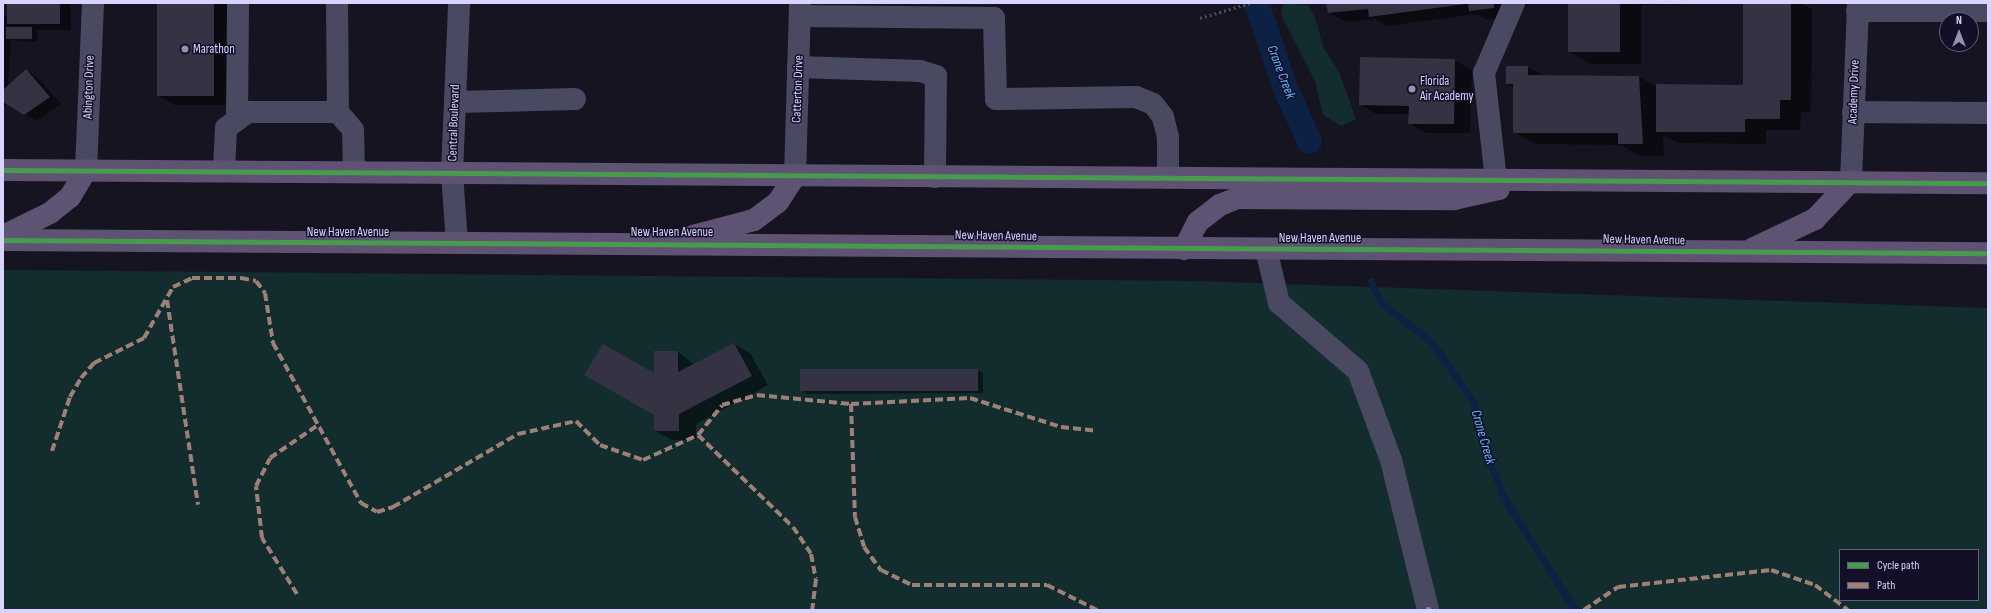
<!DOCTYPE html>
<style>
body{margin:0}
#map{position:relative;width:1991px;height:613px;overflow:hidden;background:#161421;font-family:"Sofia Sans Condensed",sans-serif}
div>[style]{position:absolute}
.green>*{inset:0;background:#132c2d}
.shadow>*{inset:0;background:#0007}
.stream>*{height:7px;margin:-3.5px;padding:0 3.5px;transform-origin:3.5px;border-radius:3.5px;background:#0d2144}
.canal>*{height:25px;margin:-12.5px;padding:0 12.5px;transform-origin:12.5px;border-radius:12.5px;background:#0d2144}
.building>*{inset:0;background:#343243;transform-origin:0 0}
.path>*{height:2.5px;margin-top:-1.25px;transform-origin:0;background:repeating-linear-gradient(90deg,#44505f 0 2px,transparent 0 5px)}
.minor>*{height:22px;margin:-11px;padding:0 11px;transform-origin:11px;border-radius:11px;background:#4a4962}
.major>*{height:22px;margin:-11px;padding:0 11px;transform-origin:11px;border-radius:11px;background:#5e5373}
.quiet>*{height:4px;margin-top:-2px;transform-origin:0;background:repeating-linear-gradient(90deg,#9e8076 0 8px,transparent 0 12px)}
.cycleway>*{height:5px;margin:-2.5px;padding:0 2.5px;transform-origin:2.5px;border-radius:2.5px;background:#469c4c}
.dots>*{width:11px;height:11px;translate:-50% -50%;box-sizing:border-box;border:2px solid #130f26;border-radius:50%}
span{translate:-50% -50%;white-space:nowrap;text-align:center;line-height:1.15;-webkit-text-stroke:3px #130f26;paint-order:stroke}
.poi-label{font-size:13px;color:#d9d4ff}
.left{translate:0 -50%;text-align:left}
.street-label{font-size:13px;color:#d9d4ff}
.water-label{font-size:14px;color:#62b6ff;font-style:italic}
.frame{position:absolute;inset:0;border:4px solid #d9d4ff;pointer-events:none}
.legend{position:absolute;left:1839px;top:549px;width:140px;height:52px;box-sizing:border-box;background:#130f26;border:1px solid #625e7d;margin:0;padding:5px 7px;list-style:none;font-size:12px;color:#d9d4ff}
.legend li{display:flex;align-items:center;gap:8px;height:20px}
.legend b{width:20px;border:1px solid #625e7d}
.north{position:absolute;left:1939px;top:12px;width:40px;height:40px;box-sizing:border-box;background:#130f26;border:1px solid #625e7d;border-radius:50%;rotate:0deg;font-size:11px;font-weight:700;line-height:16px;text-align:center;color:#d9d4ff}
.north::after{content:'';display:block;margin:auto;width:14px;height:18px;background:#9591b1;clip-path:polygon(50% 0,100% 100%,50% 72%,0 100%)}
</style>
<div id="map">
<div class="green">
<i style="clip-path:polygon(1283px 3px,1308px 5px,1316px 20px,1323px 47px,1339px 72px,1356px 119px,1341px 126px,1323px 115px,1315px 81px,1281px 15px)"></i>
<i style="clip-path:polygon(evenodd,3px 270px,1198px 281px,1988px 308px,1988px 610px,3px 610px,3px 270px,1840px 550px,1978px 550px,1978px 600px,1840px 600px,1840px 550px)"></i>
</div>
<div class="shadow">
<i style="clip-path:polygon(8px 3px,71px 3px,71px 30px,37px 30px,37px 42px,11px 40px,8px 87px,26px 70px,37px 77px,61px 104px,37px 121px,7px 103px,3px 108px,3px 14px,8px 17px)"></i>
<i style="clip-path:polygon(158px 3px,230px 3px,230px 105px,174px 105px,157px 95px)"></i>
<i style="clip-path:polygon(1327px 3px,1510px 3px,1510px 17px,1487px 20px,1477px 14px,1386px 26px,1375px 19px,1346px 22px,1329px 13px)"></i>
<i style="clip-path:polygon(1569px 3px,1709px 3px,1709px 4px,1641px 5px,1641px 64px,1590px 64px,1570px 52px)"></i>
<i style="clip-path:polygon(1744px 3px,1801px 3px,1812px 9px,1811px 112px,1801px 112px,1800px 130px,1766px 130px,1766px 144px,1678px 143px,1663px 135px,1664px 156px,1640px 156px,1621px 145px,1535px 144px,1514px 132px,1514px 88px,1507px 84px,1507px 67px,1528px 67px,1545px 76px,1639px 77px,1657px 87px,1744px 86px)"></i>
<i style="clip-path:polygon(1361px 58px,1455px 60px,1472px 70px,1470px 133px,1426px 133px,1409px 123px,1410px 114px,1376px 114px,1360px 104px)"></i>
<i style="clip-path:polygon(734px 344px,750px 353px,768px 385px,696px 424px,696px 440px,672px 440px,655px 431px,655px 352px,678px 352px,695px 365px)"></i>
<i style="clip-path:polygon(977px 370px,983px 373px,983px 393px,807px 394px,801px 390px)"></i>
</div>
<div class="stream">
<i style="left:1371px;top:281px;width:24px;rotate:66deg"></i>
<i style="left:1381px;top:303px;width:64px;rotate:37.4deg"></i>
<i style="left:1432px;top:342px;width:73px;rotate:55.7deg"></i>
<i style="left:1473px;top:402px;width:57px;rotate:74.7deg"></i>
<i style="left:1488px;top:457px;width:44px;rotate:68.7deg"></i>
<i style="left:1504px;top:498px;width:133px;rotate:57.6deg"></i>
</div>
<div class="canal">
<i style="left:1256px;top:3px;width:90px;rotate:71.2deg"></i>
<i style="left:1285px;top:88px;width:58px;rotate:65.6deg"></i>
</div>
<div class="building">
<i style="left:7px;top:3px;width:53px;height:21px"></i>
<i style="left:157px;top:3px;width:57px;height:93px"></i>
<i style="clip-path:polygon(1326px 3px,1465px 3px,1465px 4px,1369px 17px,1368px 9px,1328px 13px)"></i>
<i style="clip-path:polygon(1468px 3px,1494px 3px,1494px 8px,1469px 11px)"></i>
<i style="left:1568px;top:3px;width:52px;height:49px"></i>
<i style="clip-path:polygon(1743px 3px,1791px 3px,1791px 100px,1780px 100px,1780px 119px,1745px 119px,1745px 132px,1656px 132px,1656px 84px,1743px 85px)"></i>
<i style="left:6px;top:27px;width:26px;height:12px"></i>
<i style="clip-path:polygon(1360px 57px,1455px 59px,1454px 124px,1408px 124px,1409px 106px,1359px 105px)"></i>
<i style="clip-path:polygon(1506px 66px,1528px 66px,1528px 75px,1639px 76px,1643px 144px,1618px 144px,1618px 133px,1513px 133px,1513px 84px,1506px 84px)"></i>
<i style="clip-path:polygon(26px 69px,50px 97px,24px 115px,3px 102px,3px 90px)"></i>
<i style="clip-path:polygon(734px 343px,752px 376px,679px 414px,679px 431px,654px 431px,654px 415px,584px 375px,603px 344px,654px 373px,654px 351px,678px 351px,678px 372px)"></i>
<i style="left:800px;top:369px;width:178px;height:22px"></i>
</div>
<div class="path">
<i style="left:1200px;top:18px;width:52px;rotate:-16.7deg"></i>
</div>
<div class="minor">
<i style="left:337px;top:3px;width:109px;rotate:89.5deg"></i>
<i style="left:338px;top:112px;width:23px;rotate:50deg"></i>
<i style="left:353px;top:130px;width:42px;rotate:88.6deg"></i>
<i style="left:1857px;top:11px;width:131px"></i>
<i style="left:800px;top:16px;width:194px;rotate:0.6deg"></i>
<i style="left:994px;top:18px;width:81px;rotate:88.6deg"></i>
<i style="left:996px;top:99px;width:140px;rotate:-0.8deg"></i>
<i style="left:1136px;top:97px;width:18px;rotate:22deg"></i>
<i style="left:1153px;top:104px;width:16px;rotate:52deg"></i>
<i style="left:1163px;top:117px;width:21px;rotate:76deg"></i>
<i style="left:1168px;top:137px;width:41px;rotate:90deg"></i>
<i style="left:798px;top:67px;width:122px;rotate:1.9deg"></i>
<i style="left:920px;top:71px;width:17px;rotate:17deg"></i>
<i style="left:936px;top:76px;width:101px;rotate:90.6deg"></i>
<i style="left:455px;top:102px;width:120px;rotate:-1.4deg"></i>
<i style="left:1853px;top:112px;width:135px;rotate:0.4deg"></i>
<i style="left:237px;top:120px;width:117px;rotate:-89.5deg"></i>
<i style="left:86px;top:170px;width:167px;rotate:-87.6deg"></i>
<i style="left:224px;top:171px;width:43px;rotate:-87.3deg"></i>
<i style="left:226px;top:128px;width:27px;rotate:-36deg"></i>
<i style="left:248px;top:112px;width:90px"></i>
<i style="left:795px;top:176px;width:173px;rotate:-88.3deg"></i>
<i style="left:1496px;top:180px;width:108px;rotate:-96.4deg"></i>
<i style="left:1484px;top:73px;width:76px;rotate:-66.8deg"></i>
<i style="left:1851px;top:181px;width:178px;rotate:-87.7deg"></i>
<i style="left:457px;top:243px;width:70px;rotate:-94.1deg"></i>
<i style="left:452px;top:173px;width:170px;rotate:-87.6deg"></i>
<i style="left:1266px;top:249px;width:56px;rotate:76.5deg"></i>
<i style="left:1279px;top:303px;width:104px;rotate:40.7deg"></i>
<i style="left:1358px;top:371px;width:95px;rotate:69.7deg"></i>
<i style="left:1391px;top:460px;width:154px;rotate:76.1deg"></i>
</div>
<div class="major">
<i style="left:3px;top:170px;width:1985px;rotate:0.38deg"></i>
<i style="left:3px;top:236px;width:52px;rotate:-26.1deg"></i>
<i style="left:50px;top:213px;width:26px;rotate:-39deg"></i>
<i style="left:70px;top:197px;width:31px;rotate:-59deg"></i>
<i style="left:693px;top:236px;width:63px;rotate:-14.7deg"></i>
<i style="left:754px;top:220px;width:30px;rotate:-37deg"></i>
<i style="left:778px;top:202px;width:31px;rotate:-57deg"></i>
<i style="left:3px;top:240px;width:1985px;rotate:0.38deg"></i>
<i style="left:1184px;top:249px;width:30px;rotate:-63deg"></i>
<i style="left:1198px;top:222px;width:28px;rotate:-38deg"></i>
<i style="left:1220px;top:205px;width:18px;rotate:-22deg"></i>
<i style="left:1237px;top:198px;width:217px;rotate:0.3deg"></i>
<i style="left:1454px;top:199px;width:46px;rotate:-12.5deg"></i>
<i style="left:1752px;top:249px;width:70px;rotate:-25.5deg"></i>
<i style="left:1815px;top:219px;width:52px;rotate:-46.5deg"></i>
</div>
<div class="quiet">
<i style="left:167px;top:300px;width:207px;rotate:81.4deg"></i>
<i style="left:851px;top:404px;width:113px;rotate:88deg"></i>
<i style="left:855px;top:517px;width:31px;rotate:73deg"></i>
<i style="left:864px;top:547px;width:29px;rotate:54deg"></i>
<i style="left:881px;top:570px;width:34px;rotate:26deg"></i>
<i style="left:912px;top:585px;width:135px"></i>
<i style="left:1047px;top:585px;width:56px;rotate:26.6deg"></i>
<i style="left:698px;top:435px;width:132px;rotate:44.1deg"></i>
<i style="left:793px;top:527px;width:32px;rotate:56deg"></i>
<i style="left:811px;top:554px;width:25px;rotate:79deg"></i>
<i style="left:816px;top:579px;width:31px;rotate:97deg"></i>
<i style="left:52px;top:451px;width:57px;rotate:-71.6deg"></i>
<i style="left:70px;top:397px;width:22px;rotate:-60deg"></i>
<i style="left:81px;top:378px;width:20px;rotate:-49deg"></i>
<i style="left:94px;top:363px;width:56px;rotate:-26.6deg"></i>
<i style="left:144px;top:338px;width:59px;rotate:-60.4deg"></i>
<i style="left:173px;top:287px;width:21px;rotate:-25deg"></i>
<i style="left:192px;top:278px;width:49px"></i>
<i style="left:241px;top:278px;width:15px;rotate:11deg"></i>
<i style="left:256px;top:281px;width:15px;rotate:53deg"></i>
<i style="left:265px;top:293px;width:51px;rotate:80.9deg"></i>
<i style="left:273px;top:343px;width:183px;rotate:61.2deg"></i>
<i style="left:361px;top:503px;width:18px;rotate:29deg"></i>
<i style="left:377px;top:512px;width:17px;rotate:-17deg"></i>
<i style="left:393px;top:507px;width:145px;rotate:-30.3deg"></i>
<i style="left:518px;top:434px;width:59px;rotate:-12.6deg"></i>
<i style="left:576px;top:421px;width:34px;rotate:45deg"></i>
<i style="left:600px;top:445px;width:46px;rotate:19.2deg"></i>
<i style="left:643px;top:460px;width:60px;rotate:-24.4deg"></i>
<i style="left:698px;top:435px;width:38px;rotate:-51deg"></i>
<i style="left:722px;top:405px;width:36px;rotate:-16deg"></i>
<i style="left:757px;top:395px;width:94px;rotate:5.5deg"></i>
<i style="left:851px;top:404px;width:119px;rotate:-2.9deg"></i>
<i style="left:970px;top:398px;width:96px;rotate:17.7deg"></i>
<i style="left:1061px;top:427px;width:36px;rotate:6deg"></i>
<i style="left:297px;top:594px;width:66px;rotate:-122deg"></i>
<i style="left:262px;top:538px;width:52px;rotate:-96.6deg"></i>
<i style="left:256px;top:486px;width:31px;rotate:-63deg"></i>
<i style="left:270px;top:458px;width:58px;rotate:-34.5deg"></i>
<i style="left:1428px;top:607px;width:3px;rotate:72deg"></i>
<i style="left:1584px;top:610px;width:41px;rotate:-34.1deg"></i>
<i style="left:1618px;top:587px;width:154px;rotate:-6.3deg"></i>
<i style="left:1771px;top:570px;width:46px;rotate:18.8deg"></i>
<i style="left:1815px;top:585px;width:41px;rotate:37.1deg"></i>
</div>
<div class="cycleway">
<i style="left:3px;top:170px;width:1985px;rotate:0.38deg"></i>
<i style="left:3px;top:240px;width:1985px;rotate:0.38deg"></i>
</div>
<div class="dots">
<i style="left:185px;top:49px;background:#9591b1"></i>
<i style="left:1412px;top:89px;background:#9591b1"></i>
</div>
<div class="poi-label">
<span class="left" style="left:193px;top:49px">Marathon</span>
<span class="left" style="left:1420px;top:89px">Florida<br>Air Academy</span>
</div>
<div class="street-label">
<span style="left:89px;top:87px;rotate:-88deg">Abington Drive</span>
<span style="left:798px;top:89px;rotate:-88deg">Catterton Drive</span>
<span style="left:1854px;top:92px;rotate:-88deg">Academy Drive</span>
<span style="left:454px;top:123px;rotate:-88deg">Central Boulevard</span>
<span style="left:348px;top:232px">New Haven Avenue</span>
<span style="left:672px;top:232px">New Haven Avenue</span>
<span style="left:996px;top:236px;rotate:1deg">New Haven Avenue</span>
<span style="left:1320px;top:238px">New Haven Avenue</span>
<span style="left:1644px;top:240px;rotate:1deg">New Haven Avenue</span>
</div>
<div class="water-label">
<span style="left:1281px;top:72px;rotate:69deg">Crane Creek</span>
<span style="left:1483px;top:437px;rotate:74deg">Crane Creek</span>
</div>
<div class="frame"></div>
<ul class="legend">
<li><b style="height:5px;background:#469c4c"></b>Cycle path</li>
<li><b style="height:5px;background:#9e8076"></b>Path</li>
</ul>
<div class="north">N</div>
</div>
